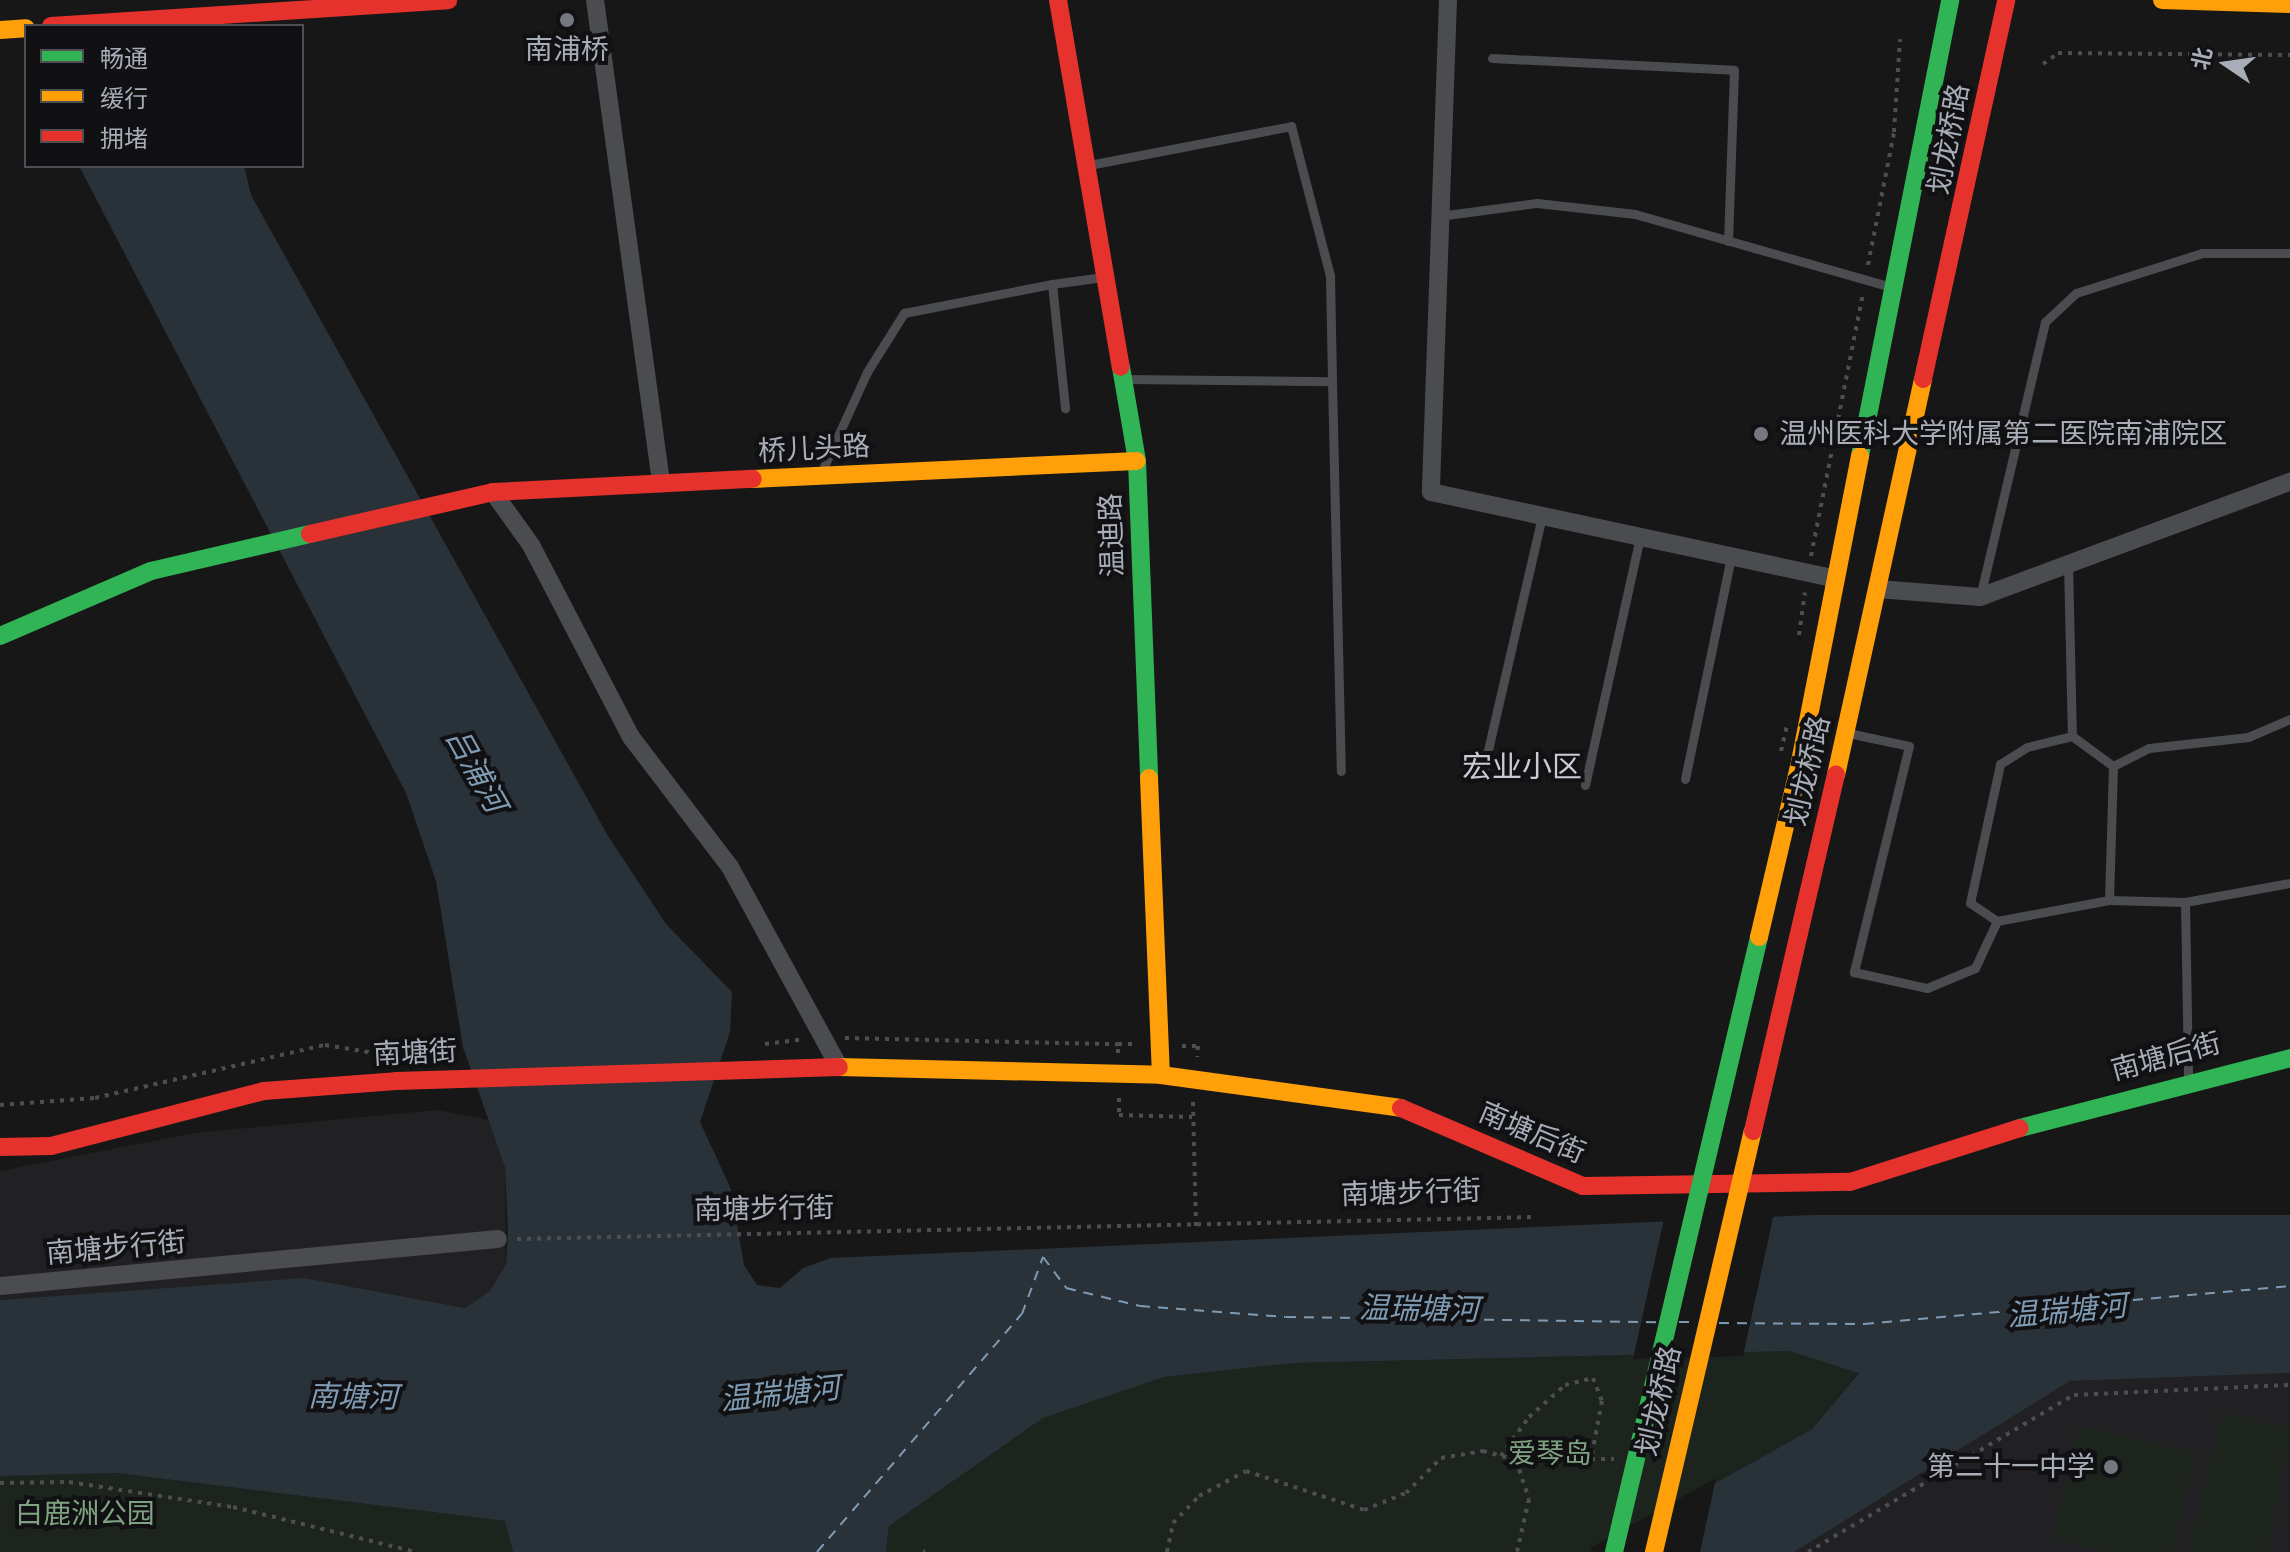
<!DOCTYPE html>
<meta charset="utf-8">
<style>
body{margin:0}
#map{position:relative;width:2290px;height:1552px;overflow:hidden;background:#171717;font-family:Signika,"Noto Sans SC",sans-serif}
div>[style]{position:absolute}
.built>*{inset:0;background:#212123}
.green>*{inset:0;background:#1d241e}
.water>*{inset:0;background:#2a3239}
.pier>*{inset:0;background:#171717}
.ferry>*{height:2px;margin-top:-1px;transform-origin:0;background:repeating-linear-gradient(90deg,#7f9bb3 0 10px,transparent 0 18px)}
.path>*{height:4px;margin-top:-2px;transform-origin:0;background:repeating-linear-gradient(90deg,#4d4e52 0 4px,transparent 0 10px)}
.lane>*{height:9px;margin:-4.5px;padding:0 4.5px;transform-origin:4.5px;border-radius:4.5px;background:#4b4c50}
.street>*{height:18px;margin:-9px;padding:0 9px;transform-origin:9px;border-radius:9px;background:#4b4c50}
.fast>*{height:18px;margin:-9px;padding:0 9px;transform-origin:9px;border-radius:9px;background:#30b455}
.slow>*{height:18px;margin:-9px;padding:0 9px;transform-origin:9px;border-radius:9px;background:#ff9f0a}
.jam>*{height:18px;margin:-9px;padding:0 9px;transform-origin:9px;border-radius:9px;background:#e5322d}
.path-bridge>*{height:4px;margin-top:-2px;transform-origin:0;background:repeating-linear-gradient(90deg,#4d4e52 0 4px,transparent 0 10px)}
.fast-bridge>*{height:18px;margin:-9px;padding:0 9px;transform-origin:9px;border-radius:9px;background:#30b455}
.slow-bridge>*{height:18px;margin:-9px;padding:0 9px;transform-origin:9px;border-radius:9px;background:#ff9f0a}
.jam-bridge>*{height:18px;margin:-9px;padding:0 9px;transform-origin:9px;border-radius:9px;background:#e5322d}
.dots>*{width:22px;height:22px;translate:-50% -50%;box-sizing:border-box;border:4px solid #111113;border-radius:50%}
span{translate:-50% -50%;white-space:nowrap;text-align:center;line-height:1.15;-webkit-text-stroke:8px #111113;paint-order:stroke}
.poi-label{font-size:28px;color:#a8adb8}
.left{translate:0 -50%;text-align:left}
.right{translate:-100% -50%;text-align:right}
.street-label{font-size:28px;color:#a8adb8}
.park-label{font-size:28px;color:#7fa381}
.neighbourhood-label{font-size:30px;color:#c9ccd4}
.water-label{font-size:30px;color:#7f9bb3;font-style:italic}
.legend{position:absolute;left:24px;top:24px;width:280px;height:144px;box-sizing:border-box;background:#111113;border:2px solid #4d4f55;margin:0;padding:10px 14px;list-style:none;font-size:24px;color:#a8adb8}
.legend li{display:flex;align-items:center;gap:16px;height:40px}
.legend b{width:40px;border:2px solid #4d4f55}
.north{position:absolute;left:2186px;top:24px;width:80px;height:80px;-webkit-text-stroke:6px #111113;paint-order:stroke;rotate:283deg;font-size:22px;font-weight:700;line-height:32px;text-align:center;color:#a8adb8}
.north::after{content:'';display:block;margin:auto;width:28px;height:36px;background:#a8adb8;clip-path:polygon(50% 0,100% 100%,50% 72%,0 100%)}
</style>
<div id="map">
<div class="built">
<i style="clip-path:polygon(438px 1110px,493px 1121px,505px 1167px,506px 1264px,490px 1291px,465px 1308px,304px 1278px,0 1300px,0 1171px,194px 1133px)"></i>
<i style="clip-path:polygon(2290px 1373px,2290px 1552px,1794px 1552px,2070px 1381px)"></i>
</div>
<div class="green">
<i style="clip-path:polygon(1789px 1351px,1859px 1372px,1812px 1429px,1592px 1552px,886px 1552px,889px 1526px,1043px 1418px,1164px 1377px,1294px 1363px)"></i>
<i style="clip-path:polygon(2222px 1412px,2290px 1428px,2268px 1552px,2188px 1552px)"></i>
<i style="clip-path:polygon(2079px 1425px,2196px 1453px,2173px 1552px,2111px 1552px,2052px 1538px)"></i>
<i style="clip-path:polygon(117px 1473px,505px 1521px,513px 1552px,0 1552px,0 1476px)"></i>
</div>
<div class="water">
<i style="clip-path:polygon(79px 166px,244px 166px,251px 195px,608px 836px,666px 924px,732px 992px,730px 1032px,700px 1122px,731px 1189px,744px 1265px,757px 1285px,780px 1288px,803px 1268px,831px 1258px,1812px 1215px,2290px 1215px,2290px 1373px,2070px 1381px,1794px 1552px,1592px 1552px,1812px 1429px,1859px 1373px,1789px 1351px,1294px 1363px,1164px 1377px,1043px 1418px,889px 1526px,886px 1552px,513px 1552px,505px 1521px,117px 1473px,0 1476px,0 1300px,304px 1278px,465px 1308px,490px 1291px,506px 1264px,508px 1233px,505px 1167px,463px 1047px,436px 881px,406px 793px)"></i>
</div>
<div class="pier">
<i style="clip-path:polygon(4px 0,203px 0,210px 26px,26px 26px,26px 60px)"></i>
<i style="clip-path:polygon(1774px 1213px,1743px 1356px,1633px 1359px,1664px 1219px)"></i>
<i style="clip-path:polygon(1716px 1478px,1700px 1552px,1591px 1552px,1592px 1547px)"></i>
</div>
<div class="ferry">
<i style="left:1679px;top:1322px;width:18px"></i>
<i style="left:1719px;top:1323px;width:145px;rotate:0.4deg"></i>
<i style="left:1864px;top:1324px;width:428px;rotate:-5.1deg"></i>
<i style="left:817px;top:1552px;width:314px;rotate:-49.3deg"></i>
<i style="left:1022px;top:1314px;width:61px;rotate:-69.8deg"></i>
<i style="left:1043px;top:1257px;width:39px;rotate:53deg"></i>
<i style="left:1066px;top:1288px;width:76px;rotate:13.7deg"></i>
<i style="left:1140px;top:1306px;width:146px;rotate:4.3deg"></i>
<i style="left:1286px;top:1317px;width:371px;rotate:0.8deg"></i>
</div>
<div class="path">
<i style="left:2043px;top:64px;width:19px;rotate:-36deg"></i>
<i style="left:2058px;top:53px;width:232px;rotate:0.5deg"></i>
<i style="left:1868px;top:265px;width:136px;rotate:-78.9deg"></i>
<i style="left:1894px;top:132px;width:93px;rotate:-86.3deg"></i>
<i style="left:1811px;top:556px;width:267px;rotate:-78.8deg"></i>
<i style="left:1799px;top:635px;width:43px;rotate:-82.1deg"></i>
<i style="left:845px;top:1038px;width:273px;rotate:1.3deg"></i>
<i style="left:765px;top:1044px;width:39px;rotate:-7deg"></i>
<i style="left:1182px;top:1046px;width:16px"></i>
<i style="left:1198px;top:1046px;width:11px;rotate:95deg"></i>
<i style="left:1118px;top:1053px;width:9px;rotate:-90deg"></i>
<i style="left:1118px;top:1044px;width:19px"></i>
<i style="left:1119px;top:1098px;width:17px;rotate:90deg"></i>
<i style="left:1119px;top:1115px;width:73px;rotate:1.6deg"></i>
<i style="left:1193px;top:1102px;width:125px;rotate:88.6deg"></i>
<i style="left:0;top:1105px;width:95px;rotate:-4.2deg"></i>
<i style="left:95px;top:1098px;width:236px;rotate:-13deg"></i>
<i style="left:325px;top:1045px;width:69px;rotate:9.2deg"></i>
<i style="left:517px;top:1239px;width:1014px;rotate:-1.24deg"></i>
<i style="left:1501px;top:1456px;width:48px;rotate:-54.3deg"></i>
<i style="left:1529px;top:1417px;width:48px;rotate:-41.6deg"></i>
<i style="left:1565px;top:1385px;width:29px;rotate:-14deg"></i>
<i style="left:1593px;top:1378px;width:25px;rotate:69deg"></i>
<i style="left:1602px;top:1401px;width:59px;rotate:100.7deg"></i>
<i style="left:1591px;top:1459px;width:23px"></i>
<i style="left:0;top:1483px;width:69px;rotate:-0.8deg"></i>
<i style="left:69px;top:1482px;width:166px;rotate:8.7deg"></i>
<i style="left:233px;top:1507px;width:188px;rotate:13.8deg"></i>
<i style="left:923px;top:1551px;width:2px;rotate:27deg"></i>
<i style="left:1167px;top:1552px;width:30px;rotate:-78deg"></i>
<i style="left:1173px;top:1523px;width:37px;rotate:-46deg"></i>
<i style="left:1199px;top:1496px;width:53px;rotate:-28deg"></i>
<i style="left:1246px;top:1471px;width:124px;rotate:18.3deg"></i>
<i style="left:1364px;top:1510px;width:45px;rotate:-22deg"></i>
<i style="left:1406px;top:1493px;width:49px;rotate:-45deg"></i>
<i style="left:1441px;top:1458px;width:43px;rotate:-9.5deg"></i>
<i style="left:1483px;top:1451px;width:34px;rotate:15deg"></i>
<i style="left:1516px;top:1460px;width:41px;rotate:71.6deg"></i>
<i style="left:1529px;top:1499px;width:54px;rotate:102.8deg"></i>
<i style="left:1808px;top:1552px;width:309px;rotate:-30.6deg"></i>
<i style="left:2074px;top:1395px;width:216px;rotate:-2.7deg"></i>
</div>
<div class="lane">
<i style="left:1492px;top:58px;width:242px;rotate:2.8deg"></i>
<i style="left:1734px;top:70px;width:171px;rotate:92deg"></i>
<i style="left:1089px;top:165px;width:206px;rotate:-10.9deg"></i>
<i style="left:1291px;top:126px;width:155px;rotate:75.4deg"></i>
<i style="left:1330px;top:276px;width:105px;rotate:88.9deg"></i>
<i style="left:1439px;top:216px;width:99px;rotate:-7.6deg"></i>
<i style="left:1537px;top:203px;width:99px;rotate:6.4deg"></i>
<i style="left:1635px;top:214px;width:267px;rotate:15.9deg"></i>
<i style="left:1052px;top:284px;width:52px;rotate:-7.7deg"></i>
<i style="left:1125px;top:379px;width:207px;rotate:0.6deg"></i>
<i style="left:1332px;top:381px;width:390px;rotate:88.7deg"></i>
<i style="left:821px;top:473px;width:111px;rotate:-65.5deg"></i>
<i style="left:867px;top:372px;width:70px;rotate:-57.9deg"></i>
<i style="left:904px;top:313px;width:151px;rotate:-11.1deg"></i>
<i style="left:1052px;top:284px;width:125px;rotate:84deg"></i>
<i style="left:2068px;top:563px;width:173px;rotate:88.7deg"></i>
<i style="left:1980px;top:597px;width:283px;rotate:-76.7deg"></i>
<i style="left:2045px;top:322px;width:42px;rotate:-43.1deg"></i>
<i style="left:2076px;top:293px;width:132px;rotate:-17.6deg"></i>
<i style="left:2202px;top:253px;width:88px"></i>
<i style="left:1848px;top:733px;width:62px;rotate:12deg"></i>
<i style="left:1909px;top:746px;width:233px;rotate:103.7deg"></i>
<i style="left:1854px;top:972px;width:75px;rotate:12.4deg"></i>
<i style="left:1927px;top:988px;width:52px;rotate:-22.6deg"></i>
<i style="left:1975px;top:968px;width:52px;rotate:-64.9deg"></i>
<i style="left:1997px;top:921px;width:114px;rotate:-10.6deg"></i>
<i style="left:2109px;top:900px;width:76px;rotate:1.5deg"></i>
<i style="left:2185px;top:902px;width:178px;rotate:89deg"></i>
<i style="left:2113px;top:766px;width:40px;rotate:-26.6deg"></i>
<i style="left:2149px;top:748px;width:100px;rotate:-6.3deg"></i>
<i style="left:2248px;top:737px;width:46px;rotate:-23.2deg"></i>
<i style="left:1482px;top:776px;width:267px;rotate:-77deg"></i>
<i style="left:1685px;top:779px;width:227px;rotate:-78.3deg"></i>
<i style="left:1585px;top:785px;width:254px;rotate:-77.5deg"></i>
<i style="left:2185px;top:902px;width:107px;rotate:-10.3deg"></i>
<i style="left:1997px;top:921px;width:32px;rotate:-146deg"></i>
<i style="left:1970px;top:903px;width:142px;rotate:-77.8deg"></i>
<i style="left:2000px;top:764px;width:32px;rotate:-32deg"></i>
<i style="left:2027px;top:747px;width:46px;rotate:-13.7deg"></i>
<i style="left:2072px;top:736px;width:51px;rotate:36.2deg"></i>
<i style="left:2113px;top:766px;width:134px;rotate:91.7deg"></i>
</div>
<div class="street">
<i style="left:595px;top:0;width:488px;rotate:82.2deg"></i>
<i style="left:1448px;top:0;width:492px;rotate:92deg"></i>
<i style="left:1431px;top:492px;width:414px;rotate:12.1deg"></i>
<i style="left:493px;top:492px;width:65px;rotate:54.4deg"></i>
<i style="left:531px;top:545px;width:216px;rotate:62.5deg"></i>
<i style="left:631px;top:737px;width:163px;rotate:52.7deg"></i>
<i style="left:730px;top:867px;width:228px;rotate:61.4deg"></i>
<i style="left:1878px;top:589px;width:102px;rotate:4.5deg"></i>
<i style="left:1980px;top:597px;width:331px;rotate:-20.4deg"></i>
<i style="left:0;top:1286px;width:500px;rotate:-5.39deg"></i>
</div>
<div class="fast">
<i style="left:1121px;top:367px;width:95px;rotate:80.3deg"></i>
<i style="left:1137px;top:461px;width:317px;rotate:87.8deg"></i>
<i style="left:1860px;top:456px;width:465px;rotate:-78.8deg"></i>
<i style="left:0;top:636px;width:164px;rotate:-23.3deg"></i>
<i style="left:151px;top:571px;width:163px;rotate:-13.1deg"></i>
<i style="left:2020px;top:1128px;width:279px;rotate:-14.5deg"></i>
</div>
<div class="slow">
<i style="left:2162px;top:0;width:128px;rotate:1.8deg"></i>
<i style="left:0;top:30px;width:26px;rotate:-4deg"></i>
<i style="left:753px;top:479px;width:384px;rotate:-2.7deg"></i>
<i style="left:1799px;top:767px;width:317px;rotate:-78.9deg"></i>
<i style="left:1836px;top:775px;width:405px;rotate:-77.6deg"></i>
<i style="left:1149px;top:778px;width:297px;rotate:87.7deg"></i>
<i style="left:839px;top:1067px;width:322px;rotate:1.4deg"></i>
<i style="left:1161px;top:1075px;width:242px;rotate:7.8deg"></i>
</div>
<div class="jam">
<i style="left:1058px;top:0;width:372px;rotate:80.3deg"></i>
<i style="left:51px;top:26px;width:398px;rotate:-3.7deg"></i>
<i style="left:1923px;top:379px;width:388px;rotate:-77.6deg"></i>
<i style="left:310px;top:534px;width:188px;rotate:-12.9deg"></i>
<i style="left:493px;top:492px;width:260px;rotate:-2.9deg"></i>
<i style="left:1401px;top:1108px;width:198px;rotate:23.2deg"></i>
<i style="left:1583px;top:1186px;width:267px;rotate:-0.9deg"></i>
<i style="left:1850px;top:1182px;width:178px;rotate:-17.6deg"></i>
<i style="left:0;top:1147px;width:51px;rotate:-1.1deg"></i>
<i style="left:51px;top:1146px;width:220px;rotate:-14.5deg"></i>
<i style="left:264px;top:1091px;width:132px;rotate:-4.3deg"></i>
</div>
<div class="path-bridge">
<i style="left:1781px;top:751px;width:27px;rotate:-77deg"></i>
</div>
<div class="fast-bridge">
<i style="left:1614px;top:1552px;width:632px;rotate:-76.73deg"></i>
</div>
<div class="slow-bridge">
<i style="left:1759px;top:937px;width:175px;rotate:-76.8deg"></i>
<i style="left:1654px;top:1552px;width:432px;rotate:-76.8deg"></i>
</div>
<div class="jam-bridge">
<i style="left:396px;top:1081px;width:443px;rotate:-1.8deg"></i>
<i style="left:1753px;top:1131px;width:366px;rotate:-76.9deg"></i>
</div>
<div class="dots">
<i style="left:567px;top:20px;background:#757880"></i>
<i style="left:1761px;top:434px;background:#757880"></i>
<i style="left:2111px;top:1467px;background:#757880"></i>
</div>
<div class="poi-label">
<span style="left:567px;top:50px">南浦桥</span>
<span class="left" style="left:1779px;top:434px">温州医科大学附属第二医院南浦院区</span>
<span class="right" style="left:2095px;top:1467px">第二十一中学</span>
</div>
<div class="street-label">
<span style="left:1949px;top:139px;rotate:-79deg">划龙桥路</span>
<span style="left:814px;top:449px;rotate:-3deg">桥儿头路</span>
<span style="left:1112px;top:535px;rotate:-92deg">温迪路</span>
<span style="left:1808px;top:771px;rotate:-77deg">划龙桥路</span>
<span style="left:415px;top:1053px;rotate:-3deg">南塘街</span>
<span style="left:2166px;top:1057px;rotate:-15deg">南塘后街</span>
<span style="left:1532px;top:1133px;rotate:23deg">南塘后街</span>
<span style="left:1411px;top:1193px;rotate:-2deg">南塘步行街</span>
<span style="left:764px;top:1209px;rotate:-1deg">南塘步行街</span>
<span style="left:116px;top:1248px;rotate:-5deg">南塘步行街</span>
<span style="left:1659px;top:1401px;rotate:-77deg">划龙桥路</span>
</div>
<div class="park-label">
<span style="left:1550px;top:1454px">爱琴岛</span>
<span style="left:85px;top:1514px">白鹿洲公园</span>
</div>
<div class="neighbourhood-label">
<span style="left:1522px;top:768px">宏业小区</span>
</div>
<div class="water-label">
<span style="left:475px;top:771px;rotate:61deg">吕浦河</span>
<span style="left:1419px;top:1310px;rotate:1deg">温瑞塘河</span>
<span style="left:2067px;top:1312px;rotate:-5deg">温瑞塘河</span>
<span style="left:780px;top:1395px;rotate:-6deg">温瑞塘河</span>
<span style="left:353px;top:1398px;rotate:1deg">南塘河</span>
</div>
<ul class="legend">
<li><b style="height:10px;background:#30b455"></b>畅通</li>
<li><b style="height:10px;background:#ff9f0a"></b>缓行</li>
<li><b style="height:10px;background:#e5322d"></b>拥堵</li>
</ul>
<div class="north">北</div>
</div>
